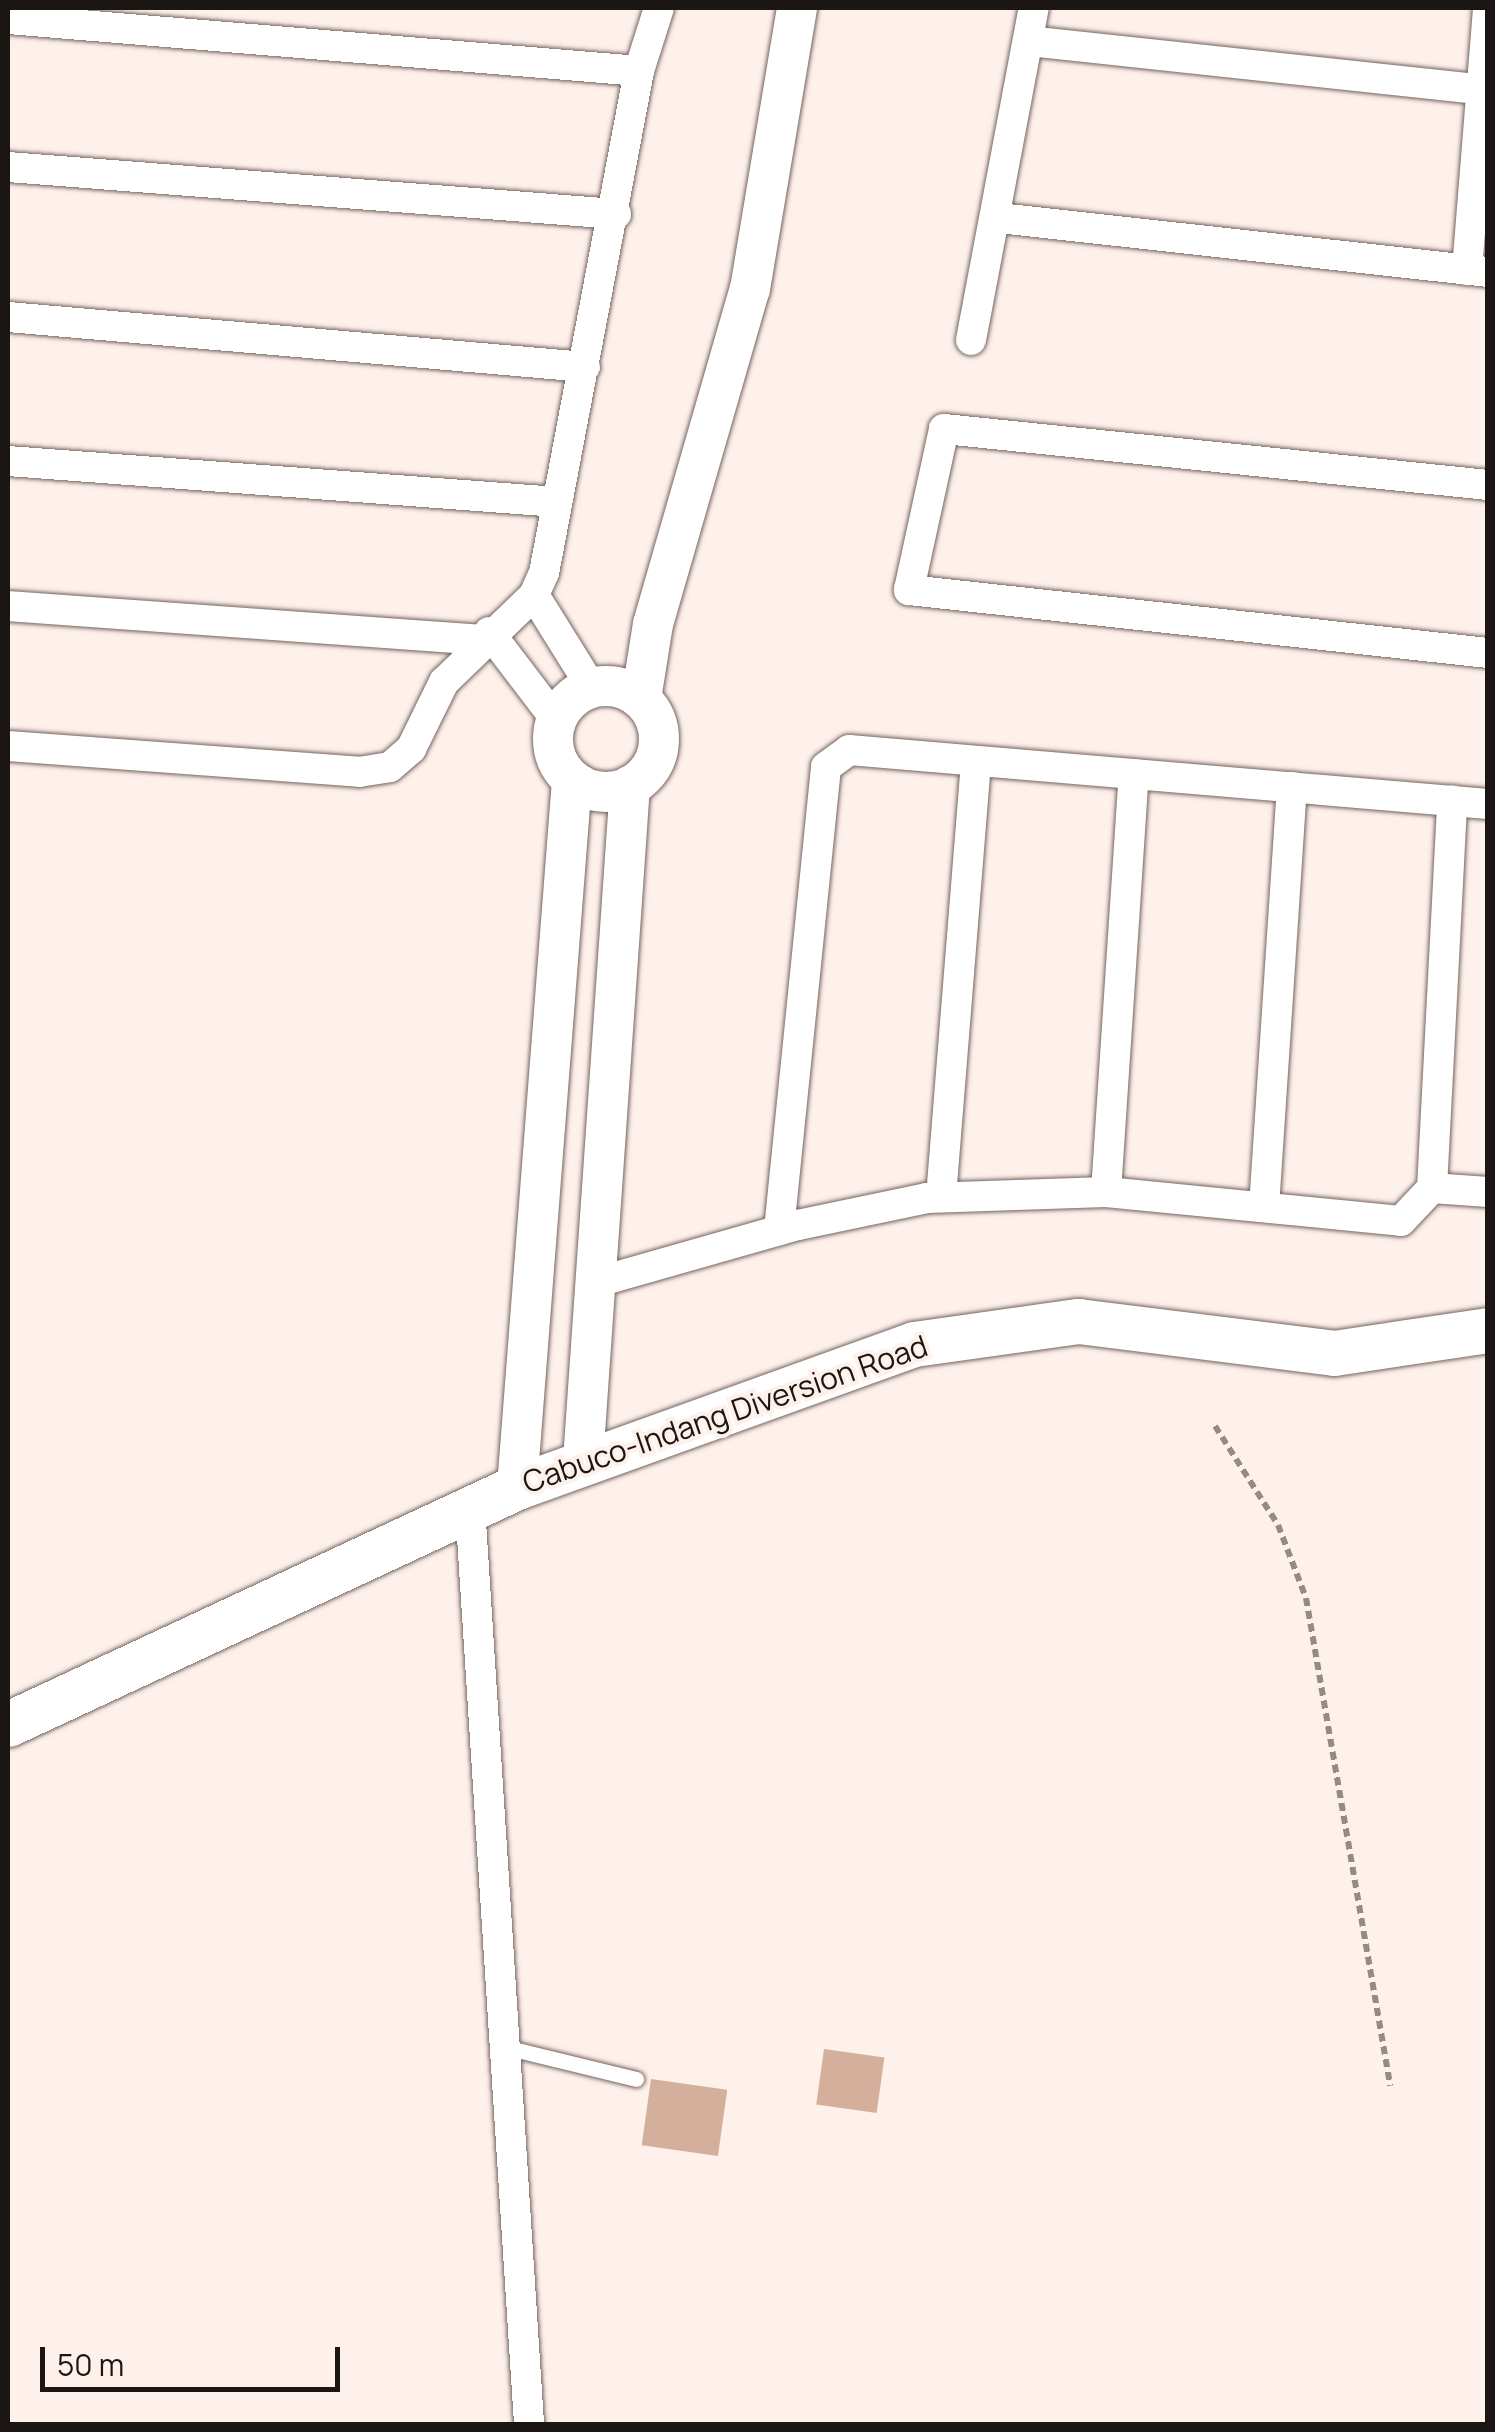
<!DOCTYPE html>
<style>
body{margin:0}
#map{position:relative;width:1495px;height:2432px;overflow:hidden;background:#fef0ea;font-family:Manrope,sans-serif}
div>[style]{position:absolute}
.building>*{inset:0;background:#d4b09c;transform-origin:0 0}
.path>*{height:6px;margin-top:-3px;transform-origin:0;background:repeating-linear-gradient(90deg,#948a86 0 8px,transparent 0 13px)}
.roads{filter:drop-shadow(0 0 2px #73645e) drop-shadow(0 0 2px #73645e)}
.service>*{height:15px;margin:-7.5px;padding:0 7.5px;transform-origin:7.5px;border-radius:7.5px;background:#fff}
.minor>*{height:30px;margin:-15px;padding:0 15px;transform-origin:15px;border-radius:15px;background:#fff}
.tertiary>*{height:40px;margin:-20px;padding:0 20px;transform-origin:20px;border-radius:20px;background:#fff}
.tertiary>.ring{margin:-20px;padding:0;box-sizing:content-box;background:none;border:40px solid #fff;border-radius:50%}
.secondary>*{height:45px;margin:-22.5px;padding:0 22.5px;transform-origin:22.5px;border-radius:22.5px;background:#fff}
span{translate:-50% -50%;white-space:nowrap;text-align:center;line-height:1.15;-webkit-text-stroke:8px #fef0ea;paint-order:stroke}
.street-label{font-size:30px;color:#1b1513}
.frame{position:absolute;inset:0;border:10px solid #1b1513;pointer-events:none}
.scale{position:absolute;left:40px;top:2347px;width:300px;height:45px;box-sizing:border-box;border:5px solid #1b1513;border-top:0;padding-left:12px;font-size:30px;line-height:35px;white-space:nowrap;color:#1b1513;-webkit-text-stroke:8px #fef0ea;paint-order:stroke}
</style>
<div id="map">
<div class="building">
<i style="left:824px;top:2049px;width:61px;height:56px;rotate:8deg"></i>
<i style="left:651px;top:2079px;width:77px;height:67px;rotate:8deg"></i>
</div>
<div class="path">
<i style="left:1215px;top:1426px;width:117px;rotate:57.5deg"></i>
<i style="left:1278px;top:1525px;width:78px;rotate:69deg"></i>
<i style="left:1306px;top:1598px;width:495px;rotate:80.2deg"></i>
</div>
<div class="roads">
<div class="service">
<i style="left:505px;top:2047px;width:135px;rotate:13.7deg"></i>
</div>
<div class="minor">
<i style="left:8px;top:19px;width:633px;rotate:4.71deg"></i>
<i style="left:1028px;top:41px;width:454px;rotate:6.1deg"></i>
<i style="left:8px;top:167px;width:610px;rotate:4.42deg"></i>
<i style="left:999px;top:218px;width:492px;rotate:6.3deg"></i>
<i style="left:1467px;top:270px;width:260px;rotate:-85.4deg"></i>
<i style="left:8px;top:317px;width:579px;rotate:4.95deg"></i>
<i style="left:971px;top:340px;width:338px;rotate:-79.3deg"></i>
<i style="left:8px;top:461px;width:551px;rotate:4.27deg"></i>
<i style="left:1488px;top:485px;width:547px;rotate:-174.12deg"></i>
<i style="left:944px;top:429px;width:165px;rotate:102.3deg"></i>
<i style="left:909px;top:590px;width:582px;rotate:6.21deg"></i>
<i style="left:534px;top:595px;width:110px;rotate:58.1deg"></i>
<i style="left:8px;top:606px;width:472px;rotate:4.1deg"></i>
<i style="left:489px;top:632px;width:111px;rotate:52.7deg"></i>
<i style="left:8px;top:746px;width:352px;rotate:4.2deg"></i>
<i style="left:359px;top:772px;width:31px;rotate:-9deg"></i>
<i style="left:390px;top:767px;width:28px;rotate:-41deg"></i>
<i style="left:411px;top:749px;width:75px;rotate:-63.8deg"></i>
<i style="left:444px;top:682px;width:125px;rotate:-44deg"></i>
<i style="left:534px;top:595px;width:24px;rotate:-66deg"></i>
<i style="left:544px;top:573px;width:511px;rotate:-79.28deg"></i>
<i style="left:639px;top:71px;width:66px;rotate:-72.4deg"></i>
<i style="left:1432px;top:1188px;width:388px;rotate:-87deg"></i>
<i style="left:1106px;top:1192px;width:419px;rotate:-86.2deg"></i>
<i style="left:941px;top:1197px;width:437px;rotate:-85.4deg"></i>
<i style="left:1264px;top:1207px;width:421px;rotate:-86.2deg"></i>
<i style="left:779px;top:1230px;width:465px;rotate:-84.2deg"></i>
<i style="left:826px;top:767px;width:29px;rotate:-36deg"></i>
<i style="left:849px;top:750px;width:641px;rotate:4.83deg"></i>
<i style="left:594px;top:1283px;width:212px;rotate:-15.9deg"></i>
<i style="left:798px;top:1225px;width:132px;rotate:-11.8deg"></i>
<i style="left:927px;top:1198px;width:179px;rotate:-1.9deg"></i>
<i style="left:1106px;top:1192px;width:296px;rotate:5.6deg"></i>
<i style="left:1401px;top:1221px;width:45px;rotate:-46.8deg"></i>
<i style="left:1432px;top:1188px;width:56px;rotate:4.1deg"></i>
<i style="left:470px;top:1506px;width:920px;rotate:86.32deg"></i>
</div>
<div class="tertiary">
<i class="ring" style="left:553px;top:686px;width:66px;height:66px"></i>
<i style="left:641px;top:699px;width:76px;rotate:-80.9deg"></i>
<i style="left:653px;top:624px;width:349px;rotate:-73.9deg"></i>
<i style="left:750px;top:289px;width:285px;rotate:-80.5deg"></i>
<i style="left:583px;top:1461px;width:677px;rotate:-86.02deg"></i>
<i style="left:517px;top:1487px;width:709px;rotate:-85.55deg"></i>
</div>
<div class="secondary">
<i style="left:8px;top:1724px;width:561px;rotate:-24.97deg"></i>
<i style="left:517px;top:1487px;width:422px;rotate:-19.8deg"></i>
<i style="left:914px;top:1344px;width:166px;rotate:-8deg"></i>
<i style="left:1078px;top:1321px;width:258px;rotate:7.1deg"></i>
<i style="left:1334px;top:1353px;width:156px;rotate:-8.5deg"></i>
</div>
</div>
<div class="street-label">
<span style="left:725px;top:1414px;rotate:-19deg">Cabuco-Indang Diversion Road</span>
</div>
<div class="frame"></div>
<div class="scale">50 m</div>
</div>
